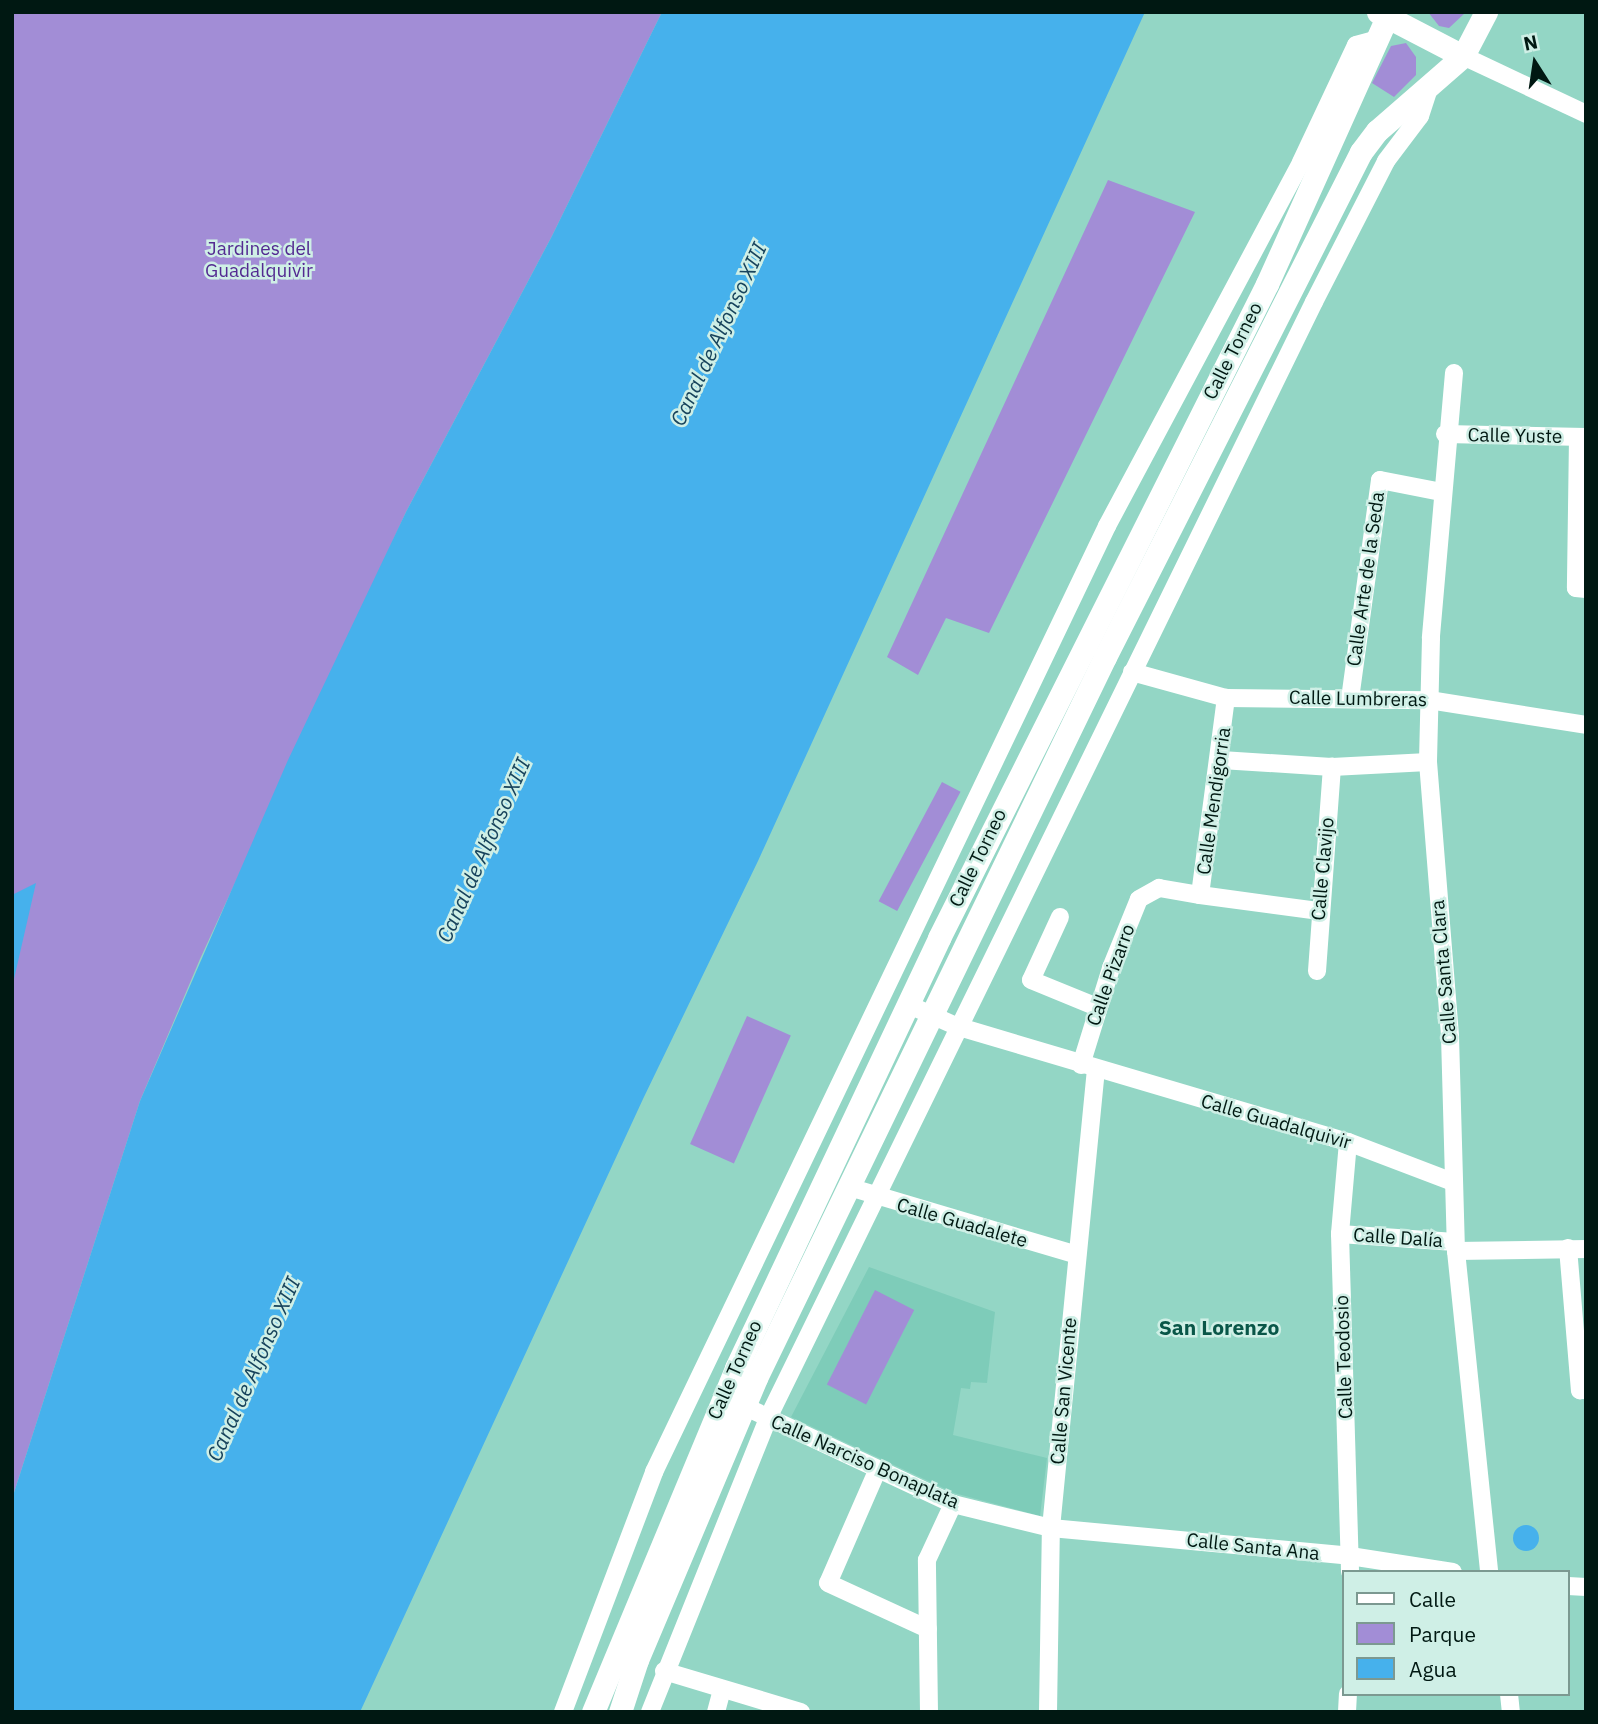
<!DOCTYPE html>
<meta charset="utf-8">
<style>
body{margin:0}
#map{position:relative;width:1598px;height:1724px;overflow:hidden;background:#93d6c5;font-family:"IBM Plex Sans",sans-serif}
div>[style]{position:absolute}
.built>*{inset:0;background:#7eccb9}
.green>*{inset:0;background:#a28dd6;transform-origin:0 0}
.water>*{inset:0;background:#46b1ec}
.round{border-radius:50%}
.minor>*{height:18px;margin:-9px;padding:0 9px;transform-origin:9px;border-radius:9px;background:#fff}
.major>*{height:23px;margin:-11.5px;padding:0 11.5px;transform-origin:11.5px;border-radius:11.5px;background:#fff}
span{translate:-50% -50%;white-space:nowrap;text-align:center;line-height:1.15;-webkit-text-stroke:5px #cfefe6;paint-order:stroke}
.park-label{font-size:19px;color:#532a91}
.street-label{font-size:19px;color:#001812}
.water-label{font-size:21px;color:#17435c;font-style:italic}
.neighbourhood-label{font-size:21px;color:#095648;font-weight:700}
.frame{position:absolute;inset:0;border:14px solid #001812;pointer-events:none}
.legend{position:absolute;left:1342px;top:1570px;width:228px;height:126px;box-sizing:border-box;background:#cfefe6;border:2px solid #7c9991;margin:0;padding:9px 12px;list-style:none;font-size:21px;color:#001812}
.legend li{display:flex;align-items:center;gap:14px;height:35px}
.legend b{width:35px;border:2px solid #7c9991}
.north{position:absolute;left:1500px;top:28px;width:70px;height:70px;-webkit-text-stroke:5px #cfefe6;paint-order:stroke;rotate:348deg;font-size:19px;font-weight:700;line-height:28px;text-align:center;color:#001812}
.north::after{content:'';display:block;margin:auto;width:24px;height:32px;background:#001812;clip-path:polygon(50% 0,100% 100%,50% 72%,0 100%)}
</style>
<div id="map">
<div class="built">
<i style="clip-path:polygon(869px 1267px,995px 1312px,987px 1383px,971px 1382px,970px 1389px,961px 1388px,953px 1435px,1047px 1458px,1040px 1516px,954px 1493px,791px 1417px)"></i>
</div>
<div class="green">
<i style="clip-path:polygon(12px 12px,662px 12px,552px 236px,406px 512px,200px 959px,140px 1101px,12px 1499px)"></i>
<i style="clip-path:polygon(1428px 12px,1466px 12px,1449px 28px,1439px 26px)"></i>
<i style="clip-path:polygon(1406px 43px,1416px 57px,1416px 75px,1394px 97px,1372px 83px,1391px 46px)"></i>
<i style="clip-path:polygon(1108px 180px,1195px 212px,989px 633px,946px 618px,918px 675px,887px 657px)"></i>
<i style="left:942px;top:782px;width:21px;height:135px;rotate:28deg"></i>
<i style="left:747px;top:1016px;width:48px;height:140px;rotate:24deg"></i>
<i style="left:875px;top:1290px;width:44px;height:106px;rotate:27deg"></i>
</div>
<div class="water">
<i style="clip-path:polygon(662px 12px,1145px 12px,758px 861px,643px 1099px,360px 1712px,12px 1712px,12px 1499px,140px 1101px,288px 760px,406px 512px,552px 236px)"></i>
<i style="clip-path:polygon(36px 883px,14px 979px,12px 979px,12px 895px)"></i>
<i class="round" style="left:1513px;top:1525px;width:26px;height:26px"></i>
</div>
<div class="minor">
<i style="left:1463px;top:56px;width:136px;rotate:25.2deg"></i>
<i style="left:1454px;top:373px;width:266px;rotate:95deg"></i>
<i style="left:1431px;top:638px;width:124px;rotate:91.4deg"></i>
<i style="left:1428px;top:762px;width:275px;rotate:85.4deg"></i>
<i style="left:1450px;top:1036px;width:215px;rotate:88.4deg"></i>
<i style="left:1456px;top:1251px;width:323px;rotate:84.1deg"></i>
<i style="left:1445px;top:434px;width:141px;rotate:1.2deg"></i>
<i style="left:1578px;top:437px;width:151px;rotate:90.8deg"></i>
<i style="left:1576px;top:588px;width:10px;rotate:6deg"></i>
<i style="left:1132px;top:672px;width:98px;rotate:15.5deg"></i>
<i style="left:1226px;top:698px;width:203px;rotate:0.6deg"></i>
<i style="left:1429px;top:700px;width:159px;rotate:9deg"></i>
<i style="left:1350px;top:699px;width:221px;rotate:-82.2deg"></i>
<i style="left:1380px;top:480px;width:62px;rotate:11.1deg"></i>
<i style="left:1221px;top:760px;width:111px;rotate:3.6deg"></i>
<i style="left:1332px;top:767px;width:96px;rotate:-3deg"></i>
<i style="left:1200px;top:895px;width:119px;rotate:7.7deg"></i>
<i style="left:1060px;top:917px;width:69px;rotate:114.7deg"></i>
<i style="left:1031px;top:980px;width:71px;rotate:22.2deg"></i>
<i style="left:1317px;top:971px;width:205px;rotate:-85.8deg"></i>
<i style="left:907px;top:1004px;width:54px;rotate:24.2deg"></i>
<i style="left:956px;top:1026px;width:409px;rotate:16.5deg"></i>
<i style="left:1348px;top:1142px;width:112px;rotate:20.9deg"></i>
<i style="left:1081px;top:1065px;width:102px;rotate:-72.8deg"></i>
<i style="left:1111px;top:968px;width:74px;rotate:-67.9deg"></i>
<i style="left:1139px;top:899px;width:23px;rotate:-29deg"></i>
<i style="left:1159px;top:888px;width:42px;rotate:9.7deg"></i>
<i style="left:1200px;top:895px;width:199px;rotate:-82.5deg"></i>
<i style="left:1348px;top:1142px;width:92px;rotate:95deg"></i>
<i style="left:1340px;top:1234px;width:338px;rotate:88.3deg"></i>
<i style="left:849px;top:1187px;width:238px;rotate:16.6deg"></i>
<i style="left:1340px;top:1234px;width:115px;rotate:4deg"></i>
<i style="left:1568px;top:1248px;width:143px;rotate:85.2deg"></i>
<i style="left:1580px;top:1390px;width:6px"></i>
<i style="left:1456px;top:1251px;width:130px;rotate:-0.9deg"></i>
<i style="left:733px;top:1401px;width:243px;rotate:25.1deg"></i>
<i style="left:953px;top:1504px;width:101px;rotate:13.8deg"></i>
<i style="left:1051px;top:1528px;width:300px;rotate:5.3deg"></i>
<i style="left:1350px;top:1556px;width:104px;rotate:8.8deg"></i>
<i style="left:877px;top:1471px;width:122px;rotate:113.6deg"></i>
<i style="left:828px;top:1583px;width:110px;rotate:24.7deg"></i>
<i style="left:1568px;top:1586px;width:18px;rotate:3deg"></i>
<i style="left:664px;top:1671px;width:143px;rotate:16.7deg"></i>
<i style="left:1509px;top:1694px;width:18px;rotate:84deg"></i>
<i style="left:563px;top:1712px;width:257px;rotate:-69.2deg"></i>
<i style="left:654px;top:1472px;width:1049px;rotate:-64.41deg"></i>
<i style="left:1107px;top:526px;width:412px;rotate:-61.9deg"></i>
<i style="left:1301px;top:162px;width:129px;rotate:-64.8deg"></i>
<i style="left:1356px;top:45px;width:24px;rotate:-15deg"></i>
<i style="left:650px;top:1712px;width:317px;rotate:-68.1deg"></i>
<i style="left:768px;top:1418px;width:1242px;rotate:-63.93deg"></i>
<i style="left:1314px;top:302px;width:158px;rotate:-62.9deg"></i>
<i style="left:1386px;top:161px;width:56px;rotate:-52.9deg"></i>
<i style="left:1420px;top:116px;width:33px;rotate:-72deg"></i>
<i style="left:716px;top:1712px;width:23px;rotate:-75deg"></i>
<i style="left:929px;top:1712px;width:152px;rotate:-90.8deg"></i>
<i style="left:927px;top:1560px;width:62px;rotate:-65.1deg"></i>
<i style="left:1048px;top:1712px;width:184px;rotate:-89.1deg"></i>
<i style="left:1051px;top:1528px;width:459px;rotate:-84.4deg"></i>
<i style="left:1347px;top:1712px;width:18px;rotate:-87deg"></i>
</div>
<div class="major">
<i style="left:1378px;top:12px;width:96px;rotate:27.4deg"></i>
<i style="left:593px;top:1712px;width:373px;rotate:-67.4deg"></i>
<i style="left:736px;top:1368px;width:476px;rotate:-64.7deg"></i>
<i style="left:939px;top:938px;width:732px;rotate:-63.36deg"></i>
<i style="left:1267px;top:284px;width:298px;rotate:-65.8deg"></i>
<i style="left:620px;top:1712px;width:55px;rotate:-71.9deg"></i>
<i style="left:637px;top:1660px;width:306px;rotate:-67.1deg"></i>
<i style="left:756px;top:1378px;width:801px;rotate:-64.17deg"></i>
<i style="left:1105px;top:657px;width:566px;rotate:-63.12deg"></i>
<i style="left:1361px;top:152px;width:26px;rotate:-53deg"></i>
<i style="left:1377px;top:131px;width:114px;rotate:-41.1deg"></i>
<i style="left:1463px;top:56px;width:50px;rotate:-62.4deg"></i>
</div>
<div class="park-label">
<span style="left:259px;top:260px">Jardines del<br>Guadalquivir</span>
</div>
<div class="street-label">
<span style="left:1233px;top:351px;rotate:-63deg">Calle Torneo</span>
<span style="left:1515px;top:436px;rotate:1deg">Calle Yuste</span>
<span style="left:1366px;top:579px;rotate:-82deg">Calle Arte de la Seda</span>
<span style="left:1358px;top:699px;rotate:1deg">Calle Lumbreras</span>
<span style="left:1214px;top:801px;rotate:-82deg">Calle Mendigorria</span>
<span style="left:978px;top:858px;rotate:-64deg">Calle Torneo</span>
<span style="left:1323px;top:869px;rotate:-85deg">Calle Clavijo</span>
<span style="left:1444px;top:972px;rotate:-95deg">Calle Santa Clara</span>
<span style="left:1111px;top:975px;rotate:-70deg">Calle Pizarro</span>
<span style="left:1276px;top:1122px;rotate:16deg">Calle Guadalquivir</span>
<span style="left:962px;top:1223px;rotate:16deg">Calle Guadalete</span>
<span style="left:1398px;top:1238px;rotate:4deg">Calle Dalía</span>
<span style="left:1344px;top:1357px;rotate:-92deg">Calle Teodosio</span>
<span style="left:735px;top:1370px;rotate:-66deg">Calle Torneo</span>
<span style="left:1064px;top:1391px;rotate:-85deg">Calle San Vicente</span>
<span style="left:865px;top:1462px;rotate:24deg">Calle Narciso Bonaplata</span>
<span style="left:1253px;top:1547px;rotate:6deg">Calle Santa Ana</span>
</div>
<div class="water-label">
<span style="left:718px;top:334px;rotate:-65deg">Canal de Alfonso XIII</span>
<span style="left:483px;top:850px;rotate:-66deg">Canal de Alfonso XIII</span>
<span style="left:253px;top:1369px;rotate:-66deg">Canal de Alfonso XIII</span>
</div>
<div class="neighbourhood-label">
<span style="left:1219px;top:1327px">San Lorenzo</span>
</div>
<div class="frame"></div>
<ul class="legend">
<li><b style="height:9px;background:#fff"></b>Calle</li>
<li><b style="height:19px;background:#a28dd6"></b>Parque</li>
<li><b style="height:19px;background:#46b1ec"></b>Agua</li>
</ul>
<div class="north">N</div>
</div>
